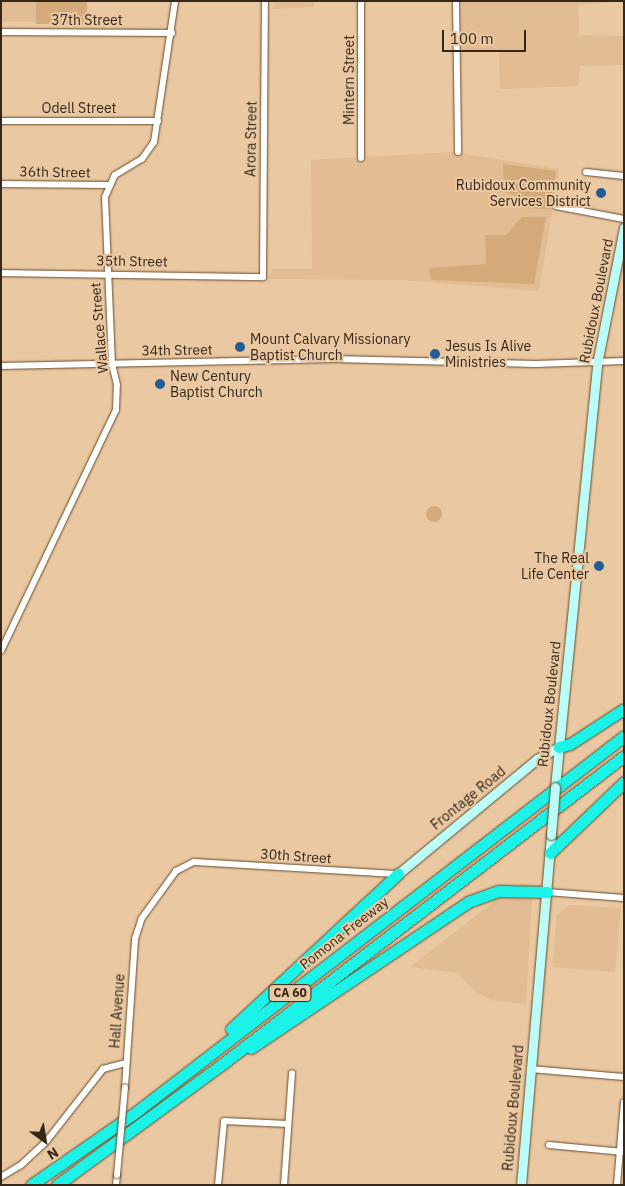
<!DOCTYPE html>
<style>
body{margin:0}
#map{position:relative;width:625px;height:1186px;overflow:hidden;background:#eac8a2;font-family:"IBM Plex Sans",sans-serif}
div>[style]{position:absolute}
.built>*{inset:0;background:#e2bc92;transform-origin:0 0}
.green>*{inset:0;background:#d5aa7b;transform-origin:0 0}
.round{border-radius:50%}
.roads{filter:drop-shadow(0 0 1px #674b28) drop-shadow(0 0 1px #674b28)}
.minor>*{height:6px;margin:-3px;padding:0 3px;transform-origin:3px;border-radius:3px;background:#fff}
.secondary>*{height:9px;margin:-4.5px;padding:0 4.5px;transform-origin:4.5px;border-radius:4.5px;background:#bbfbf8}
.motorway>*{height:11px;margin:-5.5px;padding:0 5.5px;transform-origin:5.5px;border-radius:5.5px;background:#1bf2e8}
.bridges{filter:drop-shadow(0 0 1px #674b28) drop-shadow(0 0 1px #674b28)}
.minor-bridge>*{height:6px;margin:-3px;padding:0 3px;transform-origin:3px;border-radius:3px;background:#fff}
.secondary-bridge>*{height:9px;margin:-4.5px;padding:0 4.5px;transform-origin:4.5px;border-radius:4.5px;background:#bbfbf8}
.dots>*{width:14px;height:14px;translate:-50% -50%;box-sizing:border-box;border:2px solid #eac8a2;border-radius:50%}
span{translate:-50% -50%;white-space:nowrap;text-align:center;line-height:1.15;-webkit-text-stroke:4px #eac8a2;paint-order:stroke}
.shield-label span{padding:1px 4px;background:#eac8a2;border:1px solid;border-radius:4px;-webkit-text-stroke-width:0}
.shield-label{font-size:12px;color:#35281a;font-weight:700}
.street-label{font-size:14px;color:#35281a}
.poi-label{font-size:14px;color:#35281a}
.right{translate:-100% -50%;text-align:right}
.left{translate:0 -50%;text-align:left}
.frame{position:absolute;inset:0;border:2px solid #35281a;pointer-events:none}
.north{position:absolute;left:20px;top:1116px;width:50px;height:50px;-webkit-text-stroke:4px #eac8a2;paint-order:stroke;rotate:148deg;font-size:14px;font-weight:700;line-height:20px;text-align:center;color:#35281a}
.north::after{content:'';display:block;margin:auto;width:18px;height:22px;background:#35281a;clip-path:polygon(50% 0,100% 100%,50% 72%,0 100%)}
.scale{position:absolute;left:442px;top:30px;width:84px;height:22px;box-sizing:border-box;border:2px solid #35281a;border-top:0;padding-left:6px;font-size:15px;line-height:18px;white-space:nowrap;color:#35281a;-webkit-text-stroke:4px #eac8a2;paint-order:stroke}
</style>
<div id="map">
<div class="built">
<i style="left:1px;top:1px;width:35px;height:21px"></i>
<i style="clip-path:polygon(273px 1px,314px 1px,314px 7px,273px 9px)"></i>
<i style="clip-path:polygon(461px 1px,624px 1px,578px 5px,579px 35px,623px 36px,624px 65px,580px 66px,578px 86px,500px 89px,499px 52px,463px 52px)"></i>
<i style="clip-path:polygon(453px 152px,559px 169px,539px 291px,403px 280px,267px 279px,273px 269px,312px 269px,311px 160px)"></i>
<i style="clip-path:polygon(501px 896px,532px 900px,526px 1004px,491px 1000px,475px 991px,458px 973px,410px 967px)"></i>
<i style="clip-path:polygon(569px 905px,621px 908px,615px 972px,552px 967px,557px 915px)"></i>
</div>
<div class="green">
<i style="left:36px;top:1px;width:51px;height:23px"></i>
<i style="clip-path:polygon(503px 164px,556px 171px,550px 209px,522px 208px,513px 195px,504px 191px)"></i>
<i style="clip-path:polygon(522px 217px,546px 217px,534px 284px,431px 280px,429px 268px,486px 264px,485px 235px,506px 235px)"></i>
<i class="round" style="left:426px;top:506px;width:16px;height:16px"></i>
</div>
<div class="roads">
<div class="minor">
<i style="left:456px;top:1px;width:151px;rotate:89.2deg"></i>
<i style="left:1px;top:32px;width:171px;rotate:0.3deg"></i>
<i style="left:1px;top:121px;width:157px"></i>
<i style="left:361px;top:158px;width:157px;rotate:-90deg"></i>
<i style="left:586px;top:172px;width:38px;rotate:6deg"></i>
<i style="left:1px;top:184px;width:107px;rotate:0.5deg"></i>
<i style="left:556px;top:206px;width:69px;rotate:10.8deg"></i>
<i style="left:1px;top:273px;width:262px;rotate:0.9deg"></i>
<i style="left:263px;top:277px;width:276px;rotate:-89.6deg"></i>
<i style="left:1px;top:366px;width:333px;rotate:-1.2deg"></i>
<i style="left:334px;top:359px;width:201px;rotate:1.4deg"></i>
<i style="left:535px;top:364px;width:89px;rotate:-1.9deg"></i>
<i style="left:1px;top:651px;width:267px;rotate:-64.5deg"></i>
<i style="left:116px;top:410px;width:25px;rotate:-88deg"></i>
<i style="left:117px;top:385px;width:22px;rotate:-103deg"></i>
<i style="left:112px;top:364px;width:167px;rotate:-92.4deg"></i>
<i style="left:105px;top:197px;width:24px;rotate:-66deg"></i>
<i style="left:115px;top:175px;width:31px;rotate:-31deg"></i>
<i style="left:142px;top:159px;width:21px;rotate:-55deg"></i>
<i style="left:154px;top:142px;width:143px;rotate:-81.5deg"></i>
<i style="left:547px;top:892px;width:77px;rotate:4.5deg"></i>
<i style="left:530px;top:1069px;width:94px;rotate:4.9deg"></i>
<i style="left:125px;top:1087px;width:148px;rotate:-86.1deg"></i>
<i style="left:135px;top:939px;width:22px;rotate:-72deg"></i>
<i style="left:142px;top:918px;width:58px;rotate:-54.1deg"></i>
<i style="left:176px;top:871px;width:20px;rotate:-27deg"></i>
<i style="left:194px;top:862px;width:203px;rotate:3.4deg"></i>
<i style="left:549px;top:1145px;width:75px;rotate:5.3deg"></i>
<i style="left:1px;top:1177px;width:23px;rotate:-31deg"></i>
<i style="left:21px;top:1165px;width:33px;rotate:-43deg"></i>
<i style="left:45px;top:1143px;width:94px;rotate:-51.9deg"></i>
<i style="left:103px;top:1069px;width:24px;rotate:-15deg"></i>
<i style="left:116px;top:1185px;width:10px;rotate:-84deg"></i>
<i style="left:218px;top:1185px;width:64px;rotate:-84.6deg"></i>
<i style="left:224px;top:1121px;width:64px;rotate:2.7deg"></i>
<i style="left:284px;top:1185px;width:112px;rotate:-85.9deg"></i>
<i style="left:617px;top:1185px;width:83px;rotate:-85.2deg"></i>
</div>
<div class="secondary">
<i style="left:555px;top:787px;width:425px;rotate:-84.3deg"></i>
<i style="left:597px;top:364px;width:139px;rotate:-78.8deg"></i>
<i style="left:398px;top:874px;width:180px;rotate:-39.6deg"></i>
<i style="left:537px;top:759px;width:25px;rotate:-29deg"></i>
<i style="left:521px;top:1185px;width:351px;rotate:-85.1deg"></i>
</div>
<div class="motorway">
<i style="left:559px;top:747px;width:11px;rotate:-15deg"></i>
<i style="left:570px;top:744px;width:64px;rotate:-32.9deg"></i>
<i style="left:550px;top:853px;width:103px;rotate:-43.8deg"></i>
<i style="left:231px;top:1029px;width:228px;rotate:-42.9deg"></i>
<i style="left:251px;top:1048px;width:262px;rotate:-33.9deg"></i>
<i style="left:468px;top:902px;width:33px;rotate:-20deg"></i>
<i style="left:499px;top:891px;width:48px;rotate:1.2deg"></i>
<i style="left:31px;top:1185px;width:128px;rotate:-34.8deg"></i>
<i style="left:136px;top:1112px;width:616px;rotate:-37.61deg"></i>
<i style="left:57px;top:1185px;width:203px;rotate:-36.2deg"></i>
<i style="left:221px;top:1065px;width:508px;rotate:-37.48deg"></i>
</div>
</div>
<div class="bridges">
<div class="minor-bridge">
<i style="left:117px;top:1175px;width:88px;rotate:-84.8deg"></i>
</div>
<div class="secondary-bridge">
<i style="left:551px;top:835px;width:48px;rotate:-85.2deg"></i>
</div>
</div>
<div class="dots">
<i style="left:601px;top:193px;background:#225e95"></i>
<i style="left:240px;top:347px;background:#225e95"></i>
<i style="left:435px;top:354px;background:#225e95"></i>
<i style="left:160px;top:384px;background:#225e95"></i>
<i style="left:599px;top:566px;background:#225e95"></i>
</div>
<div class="shield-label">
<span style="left:290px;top:993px">CA 60</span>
</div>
<div class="street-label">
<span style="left:87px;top:20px">37th Street</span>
<span style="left:349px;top:80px;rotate:-90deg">Mintern Street</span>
<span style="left:79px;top:108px">Odell Street</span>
<span style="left:251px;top:139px;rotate:-89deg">Arora Street</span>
<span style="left:55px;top:172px;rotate:1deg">36th Street</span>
<span style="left:132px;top:261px;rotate:1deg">35th Street</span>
<span style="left:596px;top:301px;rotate:-79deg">Rubidoux Boulevard</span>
<span style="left:99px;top:328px;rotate:-95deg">Wallace Street</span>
<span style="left:177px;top:350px;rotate:-1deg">34th Street</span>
<span style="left:549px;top:704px;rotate:-84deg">Rubidoux Boulevard</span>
<span style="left:468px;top:798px;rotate:-39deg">Frontage Road</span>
<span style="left:296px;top:856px;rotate:4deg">30th Street</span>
<span style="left:344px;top:933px;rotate:-38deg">Pomona Freeway</span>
<span style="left:117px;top:1011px;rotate:-86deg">Hall Avenue</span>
<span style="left:513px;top:1108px;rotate:-85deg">Rubidoux Boulevard</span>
</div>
<div class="poi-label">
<span class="right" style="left:591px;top:193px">Rubidoux Community<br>Services District</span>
<span class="left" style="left:250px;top:347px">Mount Calvary Missionary<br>Baptist Church</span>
<span class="left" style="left:445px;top:354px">Jesus Is Alive<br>Ministries</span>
<span class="left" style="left:170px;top:384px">New Century<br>Baptist Church</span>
<span class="right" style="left:589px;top:566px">The Real<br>Life Center</span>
</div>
<div class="frame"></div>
<div class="north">N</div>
<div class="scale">100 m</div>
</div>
